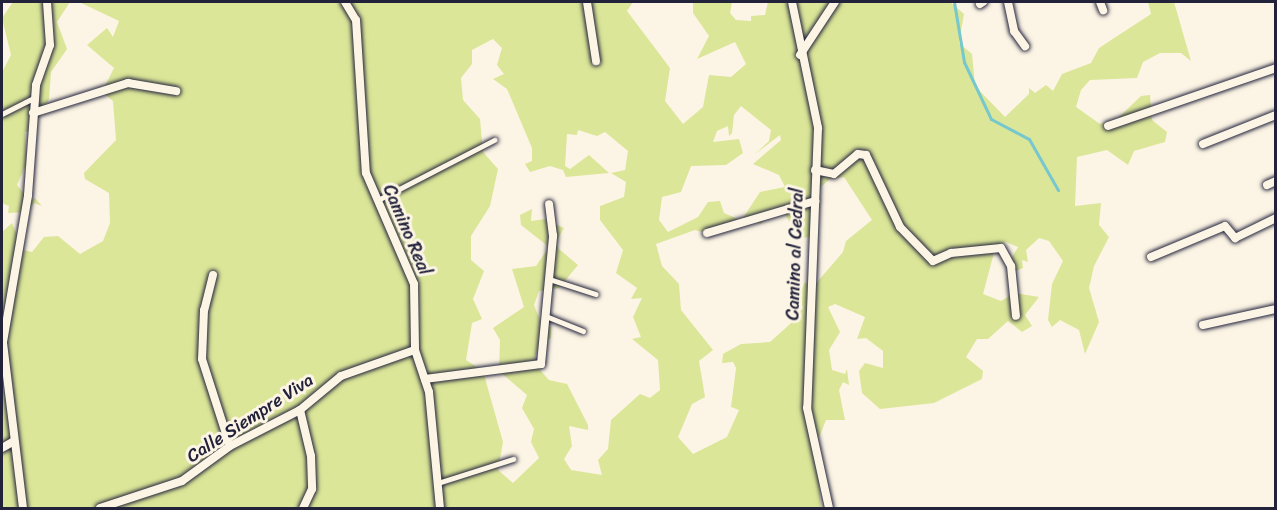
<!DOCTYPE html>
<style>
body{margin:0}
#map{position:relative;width:1277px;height:510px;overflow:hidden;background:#fcf5e5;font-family:Sriracha,sans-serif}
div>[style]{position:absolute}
.green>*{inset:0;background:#dbe698}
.stream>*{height:3px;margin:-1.5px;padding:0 1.5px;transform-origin:1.5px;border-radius:1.5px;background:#76c7ce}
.roads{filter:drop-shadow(0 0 2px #22223b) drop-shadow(0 0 2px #22223b)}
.lane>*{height:4.5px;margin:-2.25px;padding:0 2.25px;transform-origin:2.25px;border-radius:2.25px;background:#fcf5e5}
.street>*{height:8px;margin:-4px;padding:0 4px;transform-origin:4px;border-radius:4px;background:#fcf5e5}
span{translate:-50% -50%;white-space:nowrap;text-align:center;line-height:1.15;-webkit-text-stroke:6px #fcf5e5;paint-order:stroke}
.street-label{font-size:18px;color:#22223b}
.frame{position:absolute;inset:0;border:3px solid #22223b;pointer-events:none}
</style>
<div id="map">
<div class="green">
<i style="clip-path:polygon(13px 2px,70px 2px,57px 22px,67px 49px,51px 72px,49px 99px,31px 131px,25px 132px,27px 162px,17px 185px,30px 201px,35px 198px,42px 206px,34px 203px,27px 212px,8px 213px,9px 206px,2px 203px,2px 72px,11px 55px,2px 18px)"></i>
<i style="clip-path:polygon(evenodd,79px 2px,633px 2px,627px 11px,670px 68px,665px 101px,683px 124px,703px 107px,709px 75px,731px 77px,746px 64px,735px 42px,697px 59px,709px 36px,693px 13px,693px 2px,732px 2px,730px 13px,736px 20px,751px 21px,751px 16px,765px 15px,768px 2px,950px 2px,964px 14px,959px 43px,972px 54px,975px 86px,1005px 117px,1029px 94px,1029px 88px,1035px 93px,1046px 85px,1053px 91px,1062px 74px,1091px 63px,1099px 48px,1151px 14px,1148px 2px,1174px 2px,1191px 61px,1181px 53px,1160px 53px,1143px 62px,1137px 78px,1090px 80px,1081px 90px,1076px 107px,1100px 124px,1118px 118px,1141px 96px,1150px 95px,1152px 120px,1167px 132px,1165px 142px,1134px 151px,1128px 165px,1107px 150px,1077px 157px,1075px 206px,1101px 203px,1099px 225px,1109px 237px,1094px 266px,1089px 288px,1099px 322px,1085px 354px,1079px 330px,1060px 320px,1052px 327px,1048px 320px,1052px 284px,1063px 261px,1049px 241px,1039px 238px,1026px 250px,1028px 262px,1022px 260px,1023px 268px,1015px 271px,1011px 259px,1018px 247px,1006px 242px,995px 249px,983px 294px,1001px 301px,1015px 293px,1039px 297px,1025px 315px,1032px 326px,1022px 332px,1008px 321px,988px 339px,977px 339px,966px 357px,983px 371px,982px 379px,934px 403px,880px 409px,862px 393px,859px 371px,865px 363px,883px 368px,883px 351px,866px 338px,857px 339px,865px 317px,835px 304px,828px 307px,840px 332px,829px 350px,832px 370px,845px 374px,847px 369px,849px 385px,843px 382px,839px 390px,845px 420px,826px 420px,816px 445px,821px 508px,2px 508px,2px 232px,12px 223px,23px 250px,32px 252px,44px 237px,58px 236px,80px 254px,103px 241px,110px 223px,109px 193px,85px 179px,84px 173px,116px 140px,113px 101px,102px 92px,114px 68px,87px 45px,107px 28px,113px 37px,119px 21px,79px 2px,493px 39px,502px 48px,497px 65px,504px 74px,493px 79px,507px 89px,532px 148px,532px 161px,525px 164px,530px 172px,550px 166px,563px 170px,566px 177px,609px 173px,589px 155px,570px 169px,565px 166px,567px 134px,577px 135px,578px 130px,597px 136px,605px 132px,628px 151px,625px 170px,611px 173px,626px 182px,624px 197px,600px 206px,600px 220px,623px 250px,616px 273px,637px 288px,631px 299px,642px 298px,633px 317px,641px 337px,632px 339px,658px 360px,660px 390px,650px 398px,640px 394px,611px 420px,608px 449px,598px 460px,602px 475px,571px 470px,564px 459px,572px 446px,569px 426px,588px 430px,588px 425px,567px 384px,549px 380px,533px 362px,539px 345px,551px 338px,551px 327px,542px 325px,534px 305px,539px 291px,559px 288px,578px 265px,559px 249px,556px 242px,564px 228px,545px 219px,531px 221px,532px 209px,520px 215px,521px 225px,549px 247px,536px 266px,512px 269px,524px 307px,493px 328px,500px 340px,499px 371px,527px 395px,522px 408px,534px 429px,531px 442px,539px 458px,513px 483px,498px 470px,503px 442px,483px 371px,466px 360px,472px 323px,482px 319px,473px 299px,484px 271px,471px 260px,471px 236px,490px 206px,498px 169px,483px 152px,480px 119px,463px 100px,461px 78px,472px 64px,472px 50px,493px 39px,79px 2px,741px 106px,771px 130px,769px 141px,755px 154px,780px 135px,781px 140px,753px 164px,779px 175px,785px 187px,760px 192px,743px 218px,761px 224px,770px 212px,782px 210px,800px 238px,810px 237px,816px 191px,830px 179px,844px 177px,872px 220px,846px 241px,843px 252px,812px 288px,805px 282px,799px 296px,803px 308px,790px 324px,770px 342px,741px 344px,723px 354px,722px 363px,733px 362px,736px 368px,731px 407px,739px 410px,727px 437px,693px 454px,678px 437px,692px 404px,705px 397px,699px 361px,713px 350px,681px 310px,679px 284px,662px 266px,656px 244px,695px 230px,709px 234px,738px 219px,724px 213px,720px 201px,708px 202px,698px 217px,668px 232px,659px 220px,662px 197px,681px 192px,691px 166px,726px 165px,743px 153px,739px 139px,713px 142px,717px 131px,728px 126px,729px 136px,732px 133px,734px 115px,741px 106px)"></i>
</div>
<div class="stream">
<i style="left:954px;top:2px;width:61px;rotate:80.5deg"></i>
<i style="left:964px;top:62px;width:63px;rotate:64.7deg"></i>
<i style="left:991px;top:119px;width:43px;rotate:27.8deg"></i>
<i style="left:1029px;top:139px;width:59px;rotate:60.4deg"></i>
</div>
<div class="roads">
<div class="lane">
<i style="left:2px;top:114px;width:36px;rotate:-27deg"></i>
<i style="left:378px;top:200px;width:131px;rotate:-27.3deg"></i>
<i style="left:549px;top:279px;width:49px;rotate:17.7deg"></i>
<i style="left:546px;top:316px;width:40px;rotate:22deg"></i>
<i style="left:438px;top:483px;width:79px;rotate:-17.7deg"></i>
</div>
<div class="street">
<i style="left:345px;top:2px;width:21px;rotate:59deg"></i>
<i style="left:356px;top:20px;width:153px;rotate:86.3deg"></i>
<i style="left:366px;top:173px;width:121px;rotate:66.6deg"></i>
<i style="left:414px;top:284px;width:66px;rotate:89.1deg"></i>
<i style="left:415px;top:350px;width:44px;rotate:71.6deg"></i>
<i style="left:429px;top:392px;width:117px;rotate:84.6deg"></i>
<i style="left:587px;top:2px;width:60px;rotate:81.3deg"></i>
<i style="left:792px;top:2px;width:129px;rotate:78.3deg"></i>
<i style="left:818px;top:128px;width:280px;rotate:92.2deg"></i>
<i style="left:807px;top:408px;width:102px;rotate:77.6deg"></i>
<i style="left:1008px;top:2px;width:30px;rotate:78deg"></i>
<i style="left:1014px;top:31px;width:19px;rotate:54deg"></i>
<i style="left:1100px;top:2px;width:9px;rotate:69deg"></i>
<i style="left:980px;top:4px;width:4px;rotate:-34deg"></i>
<i style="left:800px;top:55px;width:64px;rotate:-56.6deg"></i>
<i style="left:33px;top:113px;width:100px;rotate:-17.5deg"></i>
<i style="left:128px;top:83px;width:49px;rotate:9.5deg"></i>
<i style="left:1108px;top:126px;width:178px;rotate:-19deg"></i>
<i style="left:1203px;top:144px;width:79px;rotate:-21.7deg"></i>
<i style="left:815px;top:170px;width:19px;rotate:12deg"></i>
<i style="left:834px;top:174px;width:31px;rotate:-40deg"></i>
<i style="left:858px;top:154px;width:8px;rotate:7deg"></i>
<i style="left:866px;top:155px;width:80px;rotate:64.7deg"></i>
<i style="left:900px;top:227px;width:47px;rotate:45.9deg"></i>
<i style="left:933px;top:261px;width:20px;rotate:-24deg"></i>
<i style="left:951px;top:253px;width:50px;rotate:-5.7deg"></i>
<i style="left:1001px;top:248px;width:21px;rotate:61deg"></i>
<i style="left:1011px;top:266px;width:50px;rotate:84.3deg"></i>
<i style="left:1267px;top:185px;width:10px;rotate:-24deg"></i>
<i style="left:707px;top:233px;width:113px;rotate:-16.5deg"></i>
<i style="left:1151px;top:257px;width:80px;rotate:-22.7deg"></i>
<i style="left:1225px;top:226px;width:16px;rotate:50deg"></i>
<i style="left:1235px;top:238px;width:46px;rotate:-26deg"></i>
<i style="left:213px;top:275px;width:36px;rotate:104deg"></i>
<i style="left:204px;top:310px;width:49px;rotate:92.3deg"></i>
<i style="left:202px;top:359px;width:91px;rotate:72.2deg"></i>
<i style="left:1203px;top:325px;width:75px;rotate:-12.4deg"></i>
<i style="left:425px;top:379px;width:117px;rotate:-7.4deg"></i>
<i style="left:541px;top:364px;width:129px;rotate:-84.6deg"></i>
<i style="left:553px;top:236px;width:32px;rotate:-97deg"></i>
<i style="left:300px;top:410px;width:47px;rotate:76.6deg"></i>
<i style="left:311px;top:456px;width:33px;rotate:88deg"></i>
<i style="left:312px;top:489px;width:21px;rotate:115deg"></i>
<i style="left:2px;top:448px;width:14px;rotate:-30deg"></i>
<i style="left:23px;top:508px;width:167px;rotate:-96.9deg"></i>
<i style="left:3px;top:342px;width:149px;rotate:-80.3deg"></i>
<i style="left:28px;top:195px;width:110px;rotate:-85.8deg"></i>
<i style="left:36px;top:85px;width:42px;rotate:-70.7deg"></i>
<i style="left:50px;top:45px;width:43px;rotate:-94deg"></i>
<i style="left:100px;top:508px;width:86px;rotate:-18.2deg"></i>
<i style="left:182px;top:481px;width:59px;rotate:-36.1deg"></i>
<i style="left:230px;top:446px;width:79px;rotate:-27.2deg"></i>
<i style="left:300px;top:410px;width:53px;rotate:-39.7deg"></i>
<i style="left:341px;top:376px;width:78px;rotate:-19.4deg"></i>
</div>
</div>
<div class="street-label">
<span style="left:407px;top:230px;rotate:67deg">Camino Real</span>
<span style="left:795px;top:254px;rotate:-88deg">Camino al Cedral</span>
<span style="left:250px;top:418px;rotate:-33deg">Calle Siempre Viva</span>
</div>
<div class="frame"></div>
</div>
